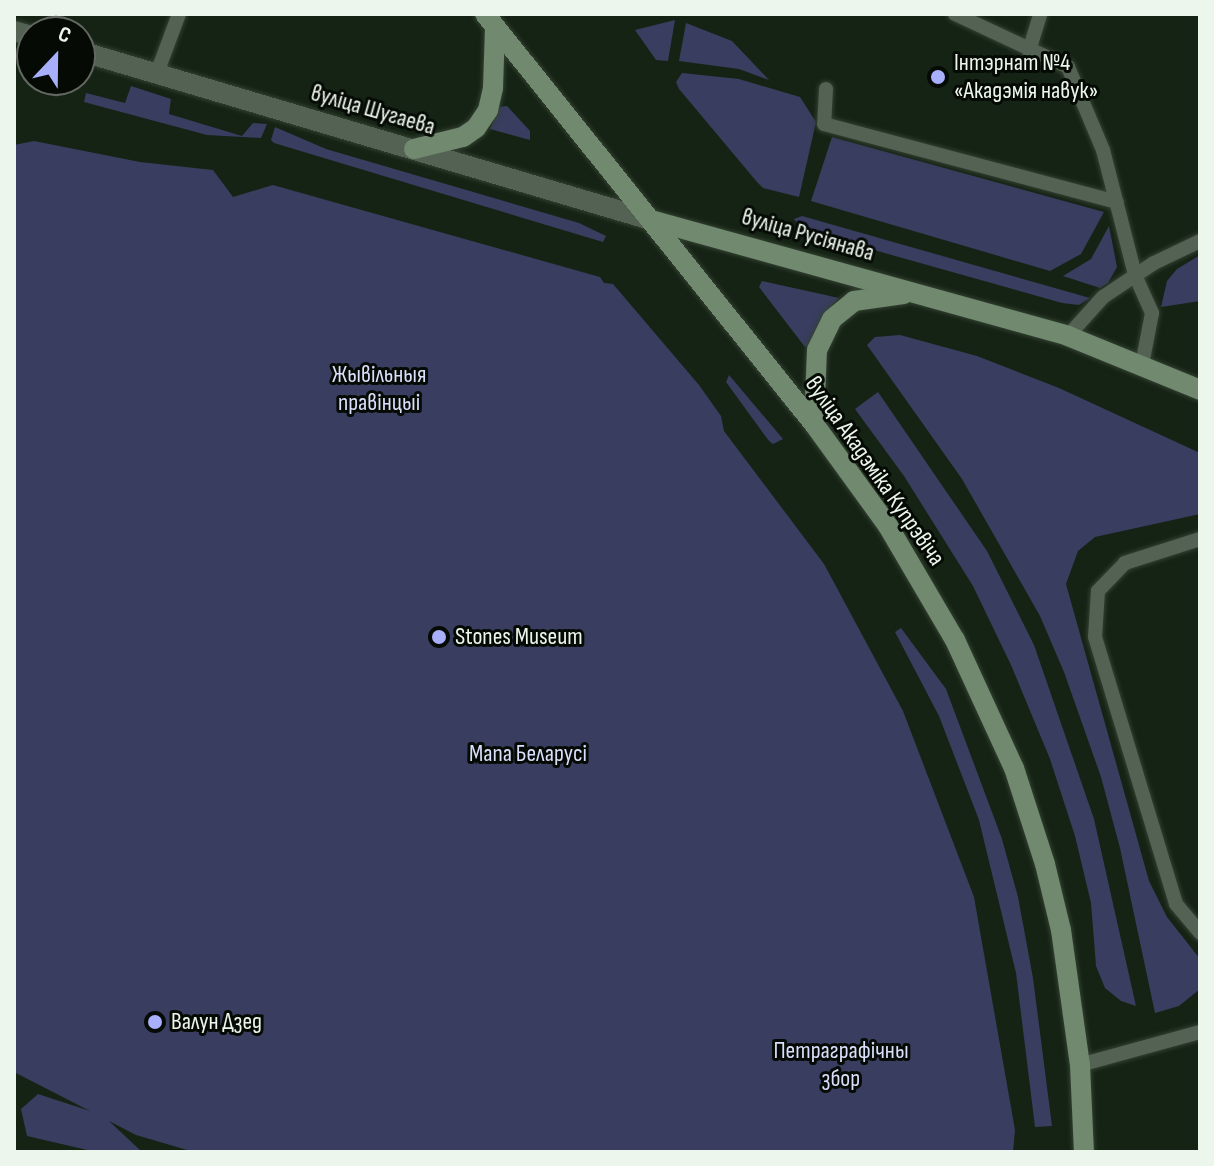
<!DOCTYPE html>
<meta charset="utf-8">
<style>
body{margin:0}
#map{position:relative;width:1214px;height:1166px;overflow:hidden;background:#152314;font-family:"Sofia Sans Condensed",sans-serif}
div>[style]{position:absolute}
.green>*{inset:0;background:#393d5f}
.roads{filter:drop-shadow(0 0 2px #334132) drop-shadow(0 0 2px #334132)}
.lane>*{height:14px;margin:-7px;padding:0 7px;transform-origin:7px;border-radius:7px;background:#536252}
.street>*{height:20px;margin:-10px;padding:0 10px;transform-origin:10px;border-radius:10px;background:#536252}
.secondary>*{height:20px;margin:-10px;padding:0 10px;transform-origin:10px;border-radius:10px;background:#70896f}
.dots>*{width:22px;height:22px;translate:-50% -50%;box-sizing:border-box;border:4px solid #050a05;border-radius:50%}
span{translate:-50% -50%;white-space:nowrap;text-align:center;line-height:1.15;-webkit-text-stroke:6px #050a05;paint-order:stroke}
.poi-label{font-size:24px;color:#edf6ec}
.left{translate:0 -50%;text-align:left}
.street-label{font-size:24px;color:#edf6ec}
.park-label{font-size:24px;color:#dadffc}
.frame{position:absolute;inset:0;border:16px solid #edf6ec;pointer-events:none}
.north{position:absolute;left:16px;top:16px;width:80px;height:80px;box-sizing:border-box;background:#050a05;border:2px solid #626861;border-radius:50%;rotate:22deg;font-size:22px;font-weight:700;line-height:32px;text-align:center;color:#edf6ec}
.north::after{content:'';display:block;margin:auto;width:28px;height:36px;background:#a8b0fc;clip-path:polygon(50% 0,100% 100%,50% 72%,0 100%)}
</style>
<div id="map">
<div class="green">
<i style="clip-path:polygon(675px 20px,668px 61px,656px 60px,635px 30px)"></i>
<i style="clip-path:polygon(686px 23px,732px 41px,769px 80px,739px 69px,679px 61px)"></i>
<i style="clip-path:polygon(682px 73px,739px 79px,800px 97px,816px 122px,799px 197px,763px 188px,757px 182px,679px 89px,676px 82px)"></i>
<i style="clip-path:polygon(131px 86px,171px 99px,169px 114px,242px 136px,253px 123px,267px 124px,261px 138px,207px 135px,84px 102px,86px 93px,125px 103px)"></i>
<i style="clip-path:polygon(507px 106px,530px 131px,530px 140px,490px 129px,499px 107px)"></i>
<i style="clip-path:polygon(275px 127px,326px 149px,579px 223px,606px 236px,603px 242px,274px 143px,271px 140px)"></i>
<i style="clip-path:polygon(832px 137px,1104px 212px,1081px 254px,1050px 271px,811px 201px)"></i>
<i style="clip-path:polygon(34px 141px,140px 162px,213px 170px,233px 197px,273px 185px,600px 277px,604px 283px,613px 284px,699px 385px,721px 416px,724px 431px,824px 564px,903px 711px,974px 897px,1015px 1130px,1013px 1152px,194px 1152px,136px 1135px,109px 1121px,142px 1152px,96px 1152px,27px 1136px,21px 1109px,38px 1094px,90px 1111px,14px 1072px,14px 145px)"></i>
<i style="clip-path:polygon(802px 216px,1090px 298px,1079px 305px,1062px 303px,803px 230px,794px 219px)"></i>
<i style="clip-path:polygon(1109px 226px,1117px 267px,1108px 283px,1100px 288px,1063px 276px,1091px 259px)"></i>
<i style="clip-path:polygon(1200px 255px,1200px 301px,1161px 307px,1167px 281px,1177px 269px)"></i>
<i style="clip-path:polygon(762px 281px,839px 298px,830px 308px,812px 345px,805px 347px,759px 287px)"></i>
<i style="clip-path:polygon(900px 335px,977px 356px,1059px 388px,1200px 453px,1200px 514px,1095px 537px,1078px 551px,1066px 584px,1149px 881px,1167px 917px,1200px 959px,1200px 989px,1179px 1006px,1155px 1013px,1120px 848px,1101px 777px,1064px 672px,1040px 616px,962px 479px,867px 345px,875px 337px)"></i>
<i style="clip-path:polygon(729px 375px,783px 439px,773px 444px,769px 441px,726px 382px)"></i>
<i style="clip-path:polygon(878px 392px,987px 551px,1034px 645px,1094px 819px,1136px 1006px,1121px 1001px,1105px 988px,1096px 966px,1091px 903px,1075px 836px,1050px 759px,1011px 665px,973px 586px,904px 476px,855px 409px)"></i>
<i style="clip-path:polygon(901px 628px,946px 689px,1002px 839px,1018px 897px,1033px 978px,1052px 1126px,1035px 1127px,1016px 973px,979px 820px,939px 716px,895px 632px)"></i>
</div>
<div class="roads">
<div class="lane">
<i style="left:955px;top:14px;width:125px;rotate:25.1deg"></i>
<i style="left:1068px;top:67px;width:90px;rotate:67.1deg"></i>
<i style="left:1103px;top:150px;width:129px;rotate:75.6deg"></i>
<i style="left:1135px;top:275px;width:42px;rotate:65.9deg"></i>
<i style="left:1152px;top:313px;width:53px;rotate:100.9deg"></i>
<i style="left:1029px;top:51px;width:39px;rotate:-73deg"></i>
<i style="left:157px;top:73px;width:63px;rotate:-69.6deg"></i>
<i style="left:826px;top:89px;width:35px;rotate:93deg"></i>
<i style="left:824px;top:124px;width:303px;rotate:14.9deg"></i>
<i style="left:1068px;top:336px;width:52px;rotate:-48.1deg"></i>
<i style="left:1103px;top:297px;width:61px;rotate:-33.7deg"></i>
<i style="left:1154px;top:263px;width:51px;rotate:-25.6deg"></i>
<i style="left:1200px;top:539px;width:79px;rotate:162.3deg"></i>
<i style="left:1125px;top:563px;width:39px;rotate:134deg"></i>
<i style="left:1098px;top:591px;width:46px;rotate:93.7deg"></i>
<i style="left:1095px;top:637px;width:279px;rotate:73.1deg"></i>
<i style="left:1176px;top:904px;width:38px;rotate:50deg"></i>
<i style="left:1080px;top:1065px;width:124px;rotate:-15.4deg"></i>
</div>
<div class="street">
<i style="left:14px;top:31px;width:19px;rotate:16deg"></i>
<i style="left:80px;top:51px;width:595px;rotate:16.49deg"></i>
</div>
<div class="secondary">
<i style="left:485px;top:14px;width:526px;rotate:51.26deg"></i>
<i style="left:814px;top:424px;width:126px;rotate:54deg"></i>
<i style="left:888px;top:526px;width:132px;rotate:59.6deg"></i>
<i style="left:955px;top:640px;width:141px;rotate:65.3deg"></i>
<i style="left:1014px;top:768px;width:101px;rotate:72.1deg"></i>
<i style="left:1045px;top:864px;width:68px;rotate:76.4deg"></i>
<i style="left:1061px;top:930px;width:136px;rotate:82deg"></i>
<i style="left:1080px;top:1065px;width:87px;rotate:87.4deg"></i>
<i style="left:414px;top:149px;width:50px;rotate:-13.8deg"></i>
<i style="left:463px;top:137px;width:16px;rotate:-35deg"></i>
<i style="left:476px;top:128px;width:22px;rotate:-56deg"></i>
<i style="left:488px;top:110px;width:23px;rotate:-77deg"></i>
<i style="left:493px;top:88px;width:59px;rotate:-88.1deg"></i>
<i style="left:651px;top:220px;width:433px;rotate:15.5deg"></i>
<i style="left:1068px;top:336px;width:143px;rotate:22.2deg"></i>
<i style="left:814px;top:424px;width:74px;rotate:-87.7deg"></i>
<i style="left:817px;top:350px;width:34px;rotate:-64deg"></i>
<i style="left:832px;top:319px;width:28px;rotate:-39deg"></i>
<i style="left:854px;top:301px;width:50px;rotate:-8deg"></i>
</div>
</div>
<div class="dots">
<i style="left:938px;top:77px;background:#a8b0fc"></i>
<i style="left:439px;top:637px;background:#a8b0fc"></i>
<i style="left:155px;top:1022px;background:#a8b0fc"></i>
</div>
<div class="poi-label">
<span class="left" style="left:954px;top:77px">Інтэрнат №4<br>«Акадэмія навук»</span>
<span class="left" style="left:455px;top:637px">Stones Museum</span>
<span class="left" style="left:171px;top:1022px">Валун Дзед</span>
</div>
<div class="street-label">
<span style="left:373px;top:110px;rotate:16deg">вуліца Шугаева</span>
<span style="left:808px;top:235px;rotate:16deg">вуліца Русіянава</span>
<span style="left:875px;top:471px;rotate:55deg">вуліца Акадэміка Купрэвіча</span>
</div>
<div class="park-label">
<span style="left:379px;top:389px">Жывільныя<br>правінцыі</span>
<span style="left:528px;top:754px">Мапа Беларусі</span>
<span style="left:841px;top:1065px">Петраграфічны<br>збор</span>
</div>
<div class="frame"></div>
<div class="north">С</div>
</div>
